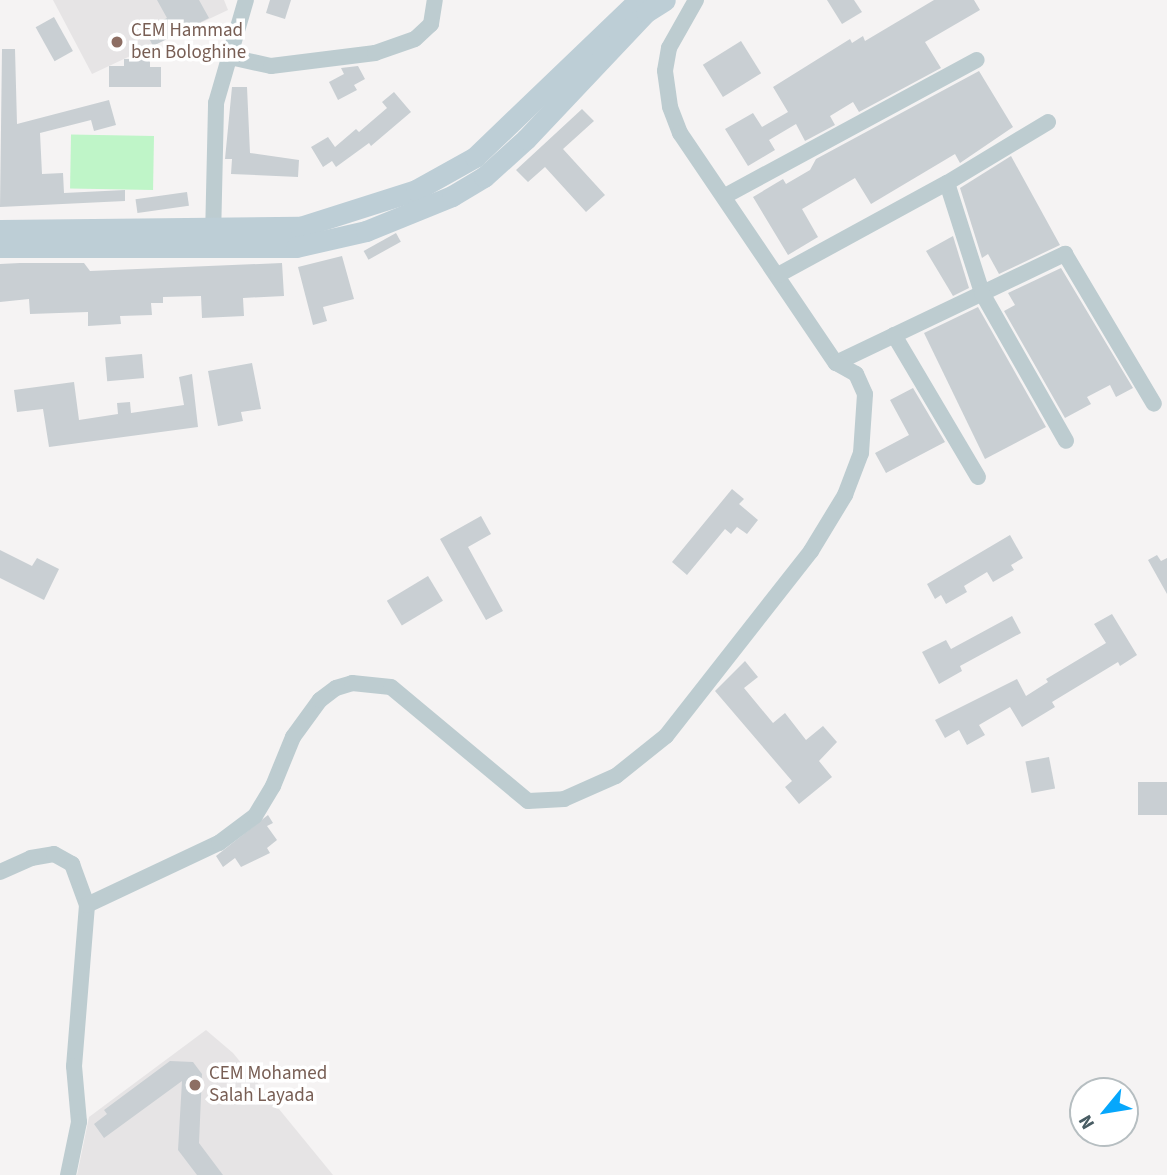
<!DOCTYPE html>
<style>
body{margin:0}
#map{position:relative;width:1167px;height:1175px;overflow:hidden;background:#f5f3f3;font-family:"Source Sans 3",sans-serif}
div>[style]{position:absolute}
.education>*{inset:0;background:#e6e4e5}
.green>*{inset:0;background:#bff5c8;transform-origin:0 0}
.building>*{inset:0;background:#c9cfd3;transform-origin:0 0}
.minor>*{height:16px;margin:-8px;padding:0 8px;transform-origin:8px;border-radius:8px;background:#bdccd0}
.secondary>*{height:21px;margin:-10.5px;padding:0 10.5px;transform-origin:10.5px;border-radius:10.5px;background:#bdced6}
.dots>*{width:19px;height:19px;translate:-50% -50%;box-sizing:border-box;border:4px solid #fff;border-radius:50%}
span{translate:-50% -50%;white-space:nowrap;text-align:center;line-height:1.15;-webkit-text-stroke:7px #fff;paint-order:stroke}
.education-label{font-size:19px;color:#785e54}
.left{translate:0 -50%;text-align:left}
.north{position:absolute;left:1069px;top:1077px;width:70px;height:70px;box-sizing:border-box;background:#fff;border:2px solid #b6bec1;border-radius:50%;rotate:240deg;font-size:19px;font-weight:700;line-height:28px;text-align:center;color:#485c63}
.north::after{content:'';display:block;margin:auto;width:24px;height:32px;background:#06a7fc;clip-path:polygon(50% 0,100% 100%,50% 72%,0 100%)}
</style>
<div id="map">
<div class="education">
<i style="clip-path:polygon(53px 0,224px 0,228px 10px,92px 74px)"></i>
<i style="clip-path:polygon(206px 1030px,233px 1053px,333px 1175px,77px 1175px,89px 1117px)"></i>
</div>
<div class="green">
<i style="left:154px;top:136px;width:54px;height:83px;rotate:91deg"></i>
</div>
<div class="building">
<i style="clip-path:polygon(157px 0,199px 0,209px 18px,153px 46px,148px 36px,165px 28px,161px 21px,167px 18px)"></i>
<i style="clip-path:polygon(270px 0,291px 0,285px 19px,266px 13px)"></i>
<i style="clip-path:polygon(827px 0,854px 0,862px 12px,842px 24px)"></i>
<i style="clip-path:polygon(934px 0,974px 0,980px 10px,925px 42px,941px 68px,859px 112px,853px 102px,830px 116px,835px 125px,805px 141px,796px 124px,769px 140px,775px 150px,748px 166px,725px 129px,753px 113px,762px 127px,788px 112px,773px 87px,850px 39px,852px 43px,863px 36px,865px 41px)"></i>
<i style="left:54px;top:17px;width:39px;height:21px;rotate:61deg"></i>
<i style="left:741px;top:41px;width:38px;height:45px;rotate:58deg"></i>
<i style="clip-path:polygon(2px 49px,15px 49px,17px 124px,109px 100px,116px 125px,94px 131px,91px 120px,40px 133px,42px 174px,63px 173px,64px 193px,125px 190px,125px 201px,0 207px)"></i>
<i style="clip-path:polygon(124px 59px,150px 59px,150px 67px,161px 67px,161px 87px,109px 87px,109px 66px,124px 66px)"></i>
<i style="clip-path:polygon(358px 66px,365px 79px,354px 85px,357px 90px,338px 100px,329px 82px,344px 74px,341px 68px)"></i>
<i style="clip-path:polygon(979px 71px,1013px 127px,960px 163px,955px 154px,871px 204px,855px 178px,802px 209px,818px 237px,788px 255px,753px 197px,783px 179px,786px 184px,810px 170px,816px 159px)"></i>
<i style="clip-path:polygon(232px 87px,247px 87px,250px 153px,299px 160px,298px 177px,231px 174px,232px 159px,225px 159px)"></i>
<i style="clip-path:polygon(394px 92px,411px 112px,371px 146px,369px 143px,336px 167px,332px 161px,323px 167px,311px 147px,328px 137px,335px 147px,356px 129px,359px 132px,387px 108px,382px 102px)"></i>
<i style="clip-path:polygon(582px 109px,594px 121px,563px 149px,605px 195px,586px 212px,545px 167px,528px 182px,516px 170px)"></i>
<i style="clip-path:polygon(1011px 156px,1060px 245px,999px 274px,988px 254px,982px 258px,960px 188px)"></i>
<i style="left:187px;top:192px;width:14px;height:52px;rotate:82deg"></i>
<i style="left:396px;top:233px;width:10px;height:37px;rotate:61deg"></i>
<i style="clip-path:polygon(953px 236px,969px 288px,953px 296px,926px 251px)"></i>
<i style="clip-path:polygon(342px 256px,354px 299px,323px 307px,327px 321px,313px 325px,298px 267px)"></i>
<i style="clip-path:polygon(20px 263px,84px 263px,90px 271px,282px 263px,284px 296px,243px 298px,244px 316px,202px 318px,201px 296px,163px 297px,163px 303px,151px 303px,152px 315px,120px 316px,121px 324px,88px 326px,88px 312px,30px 314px,29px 299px,0 302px,0 264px)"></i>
<i style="clip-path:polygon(1061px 268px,1133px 388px,1116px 397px,1110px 385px,1087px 397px,1091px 404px,1065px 418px,1004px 311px,1015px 305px,1008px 293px)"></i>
<i style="clip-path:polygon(978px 307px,1046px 427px,985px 459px,924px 333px)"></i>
<i style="left:142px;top:354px;width:24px;height:37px;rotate:85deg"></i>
<i style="clip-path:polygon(252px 363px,261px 409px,241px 412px,243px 421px,218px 426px,208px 371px)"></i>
<i style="clip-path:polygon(192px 374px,198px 427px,49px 447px,43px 409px,17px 412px,14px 390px,74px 382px,79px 420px,118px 414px,117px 403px,130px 402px,131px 413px,184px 405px,179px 377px)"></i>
<i style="clip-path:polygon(913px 388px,945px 442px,886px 473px,875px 453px,909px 435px,890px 400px)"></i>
<i style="clip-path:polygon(732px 489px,744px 499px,739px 504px,758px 520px,747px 534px,737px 527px,731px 534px,725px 529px,687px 575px,672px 562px)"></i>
<i style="clip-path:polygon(481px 516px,491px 534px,468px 547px,503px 611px,486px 620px,440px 539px)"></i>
<i style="clip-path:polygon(1010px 535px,1023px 558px,1011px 565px,1014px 570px,993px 582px,987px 572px,964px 586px,967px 592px,946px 604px,941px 595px,935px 599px,927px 584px)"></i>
<i style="clip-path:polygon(0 550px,32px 566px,37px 558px,59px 569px,44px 600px,0 578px)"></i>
<i style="clip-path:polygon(1157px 555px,1161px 561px,1167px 558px,1167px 594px,1148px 560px)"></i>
<i style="left:428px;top:576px;width:29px;height:48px;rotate:59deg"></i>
<i style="clip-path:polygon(1112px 614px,1137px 655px,1120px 666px,1118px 662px,1052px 702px,1055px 707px,1022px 727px,1010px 707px,979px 725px,985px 735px,967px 745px,959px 730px,945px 738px,935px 720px,1017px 679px,1026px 696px,1048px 682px,1046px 679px,1106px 643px,1094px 624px)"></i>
<i style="clip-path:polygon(1012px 616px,1021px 633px,960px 666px,962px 671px,939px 684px,922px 652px,946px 640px,951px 649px)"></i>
<i style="clip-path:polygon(745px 661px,758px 677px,744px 688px,773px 723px,785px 713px,806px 740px,823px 726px,837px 742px,819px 761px,832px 777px,799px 804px,785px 787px,792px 781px,715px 691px)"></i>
<i style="left:1049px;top:757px;width:32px;height:24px;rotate:79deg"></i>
<i style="left:1138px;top:782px;width:29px;height:33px"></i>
<i style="clip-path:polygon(268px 815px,273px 823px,267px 826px,277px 840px,267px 848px,270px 853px,241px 867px,235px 858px,223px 867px,216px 856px)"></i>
<i style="clip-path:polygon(170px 1061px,193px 1062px,202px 1074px,199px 1143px,223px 1175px,197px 1175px,178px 1150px,182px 1081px,104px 1138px,94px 1124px,107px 1114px,104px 1110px)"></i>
</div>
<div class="minor">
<i style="left:696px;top:0;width:55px;rotate:119.4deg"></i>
<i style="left:669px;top:48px;width:23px;rotate:100deg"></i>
<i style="left:665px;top:71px;width:36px;rotate:82deg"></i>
<i style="left:670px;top:107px;width:28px;rotate:69deg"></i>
<i style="left:680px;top:133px;width:278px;rotate:55.9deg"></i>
<i style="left:836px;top:363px;width:254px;rotate:-25.5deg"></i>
<i style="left:1065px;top:254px;width:174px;rotate:59.3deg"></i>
<i style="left:230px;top:57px;width:42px;rotate:12.4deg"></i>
<i style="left:271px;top:66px;width:105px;rotate:-7.1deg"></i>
<i style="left:375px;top:53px;width:42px;rotate:-19.3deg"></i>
<i style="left:415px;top:39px;width:22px;rotate:-43deg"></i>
<i style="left:431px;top:24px;width:24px;rotate:-81deg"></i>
<i style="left:947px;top:183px;width:115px;rotate:72.3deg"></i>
<i style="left:982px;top:293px;width:170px;rotate:60.4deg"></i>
<i style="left:725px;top:196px;width:286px;rotate:-28.4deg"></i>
<i style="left:213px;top:238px;width:135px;rotate:-88.7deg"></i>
<i style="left:216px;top:103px;width:107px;rotate:-73.8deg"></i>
<i style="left:778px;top:275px;width:192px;rotate:-28.6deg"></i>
<i style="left:947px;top:183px;width:118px;rotate:-31.1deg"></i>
<i style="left:894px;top:335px;width:165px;rotate:59.4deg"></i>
<i style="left:0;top:872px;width:34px;rotate:-24deg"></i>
<i style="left:31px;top:858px;width:23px;rotate:-10deg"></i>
<i style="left:54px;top:854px;width:21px;rotate:29deg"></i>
<i style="left:72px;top:864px;width:44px;rotate:69.9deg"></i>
<i style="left:87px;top:905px;width:162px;rotate:94.6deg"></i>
<i style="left:74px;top:1066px;width:56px;rotate:84.9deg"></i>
<i style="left:79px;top:1122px;width:54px;rotate:101.7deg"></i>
<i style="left:87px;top:905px;width:146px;rotate:-25.2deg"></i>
<i style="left:219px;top:843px;width:45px;rotate:-36.9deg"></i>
<i style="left:255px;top:816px;width:35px;rotate:-59deg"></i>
<i style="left:273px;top:786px;width:53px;rotate:-67.8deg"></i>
<i style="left:293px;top:737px;width:46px;rotate:-53.9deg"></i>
<i style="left:320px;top:700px;width:20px;rotate:-37deg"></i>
<i style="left:336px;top:688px;width:17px;rotate:-17deg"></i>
<i style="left:352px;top:683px;width:39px;rotate:6deg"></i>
<i style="left:391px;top:687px;width:178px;rotate:39.8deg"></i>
<i style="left:528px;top:801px;width:36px;rotate:-3deg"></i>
<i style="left:564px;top:799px;width:57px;rotate:-23.9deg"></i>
<i style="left:616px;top:776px;width:64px;rotate:-38.7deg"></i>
<i style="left:666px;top:736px;width:235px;rotate:-51.9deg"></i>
<i style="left:811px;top:551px;width:66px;rotate:-58.7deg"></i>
<i style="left:845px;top:495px;width:45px;rotate:-69.1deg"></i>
<i style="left:861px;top:453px;width:59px;rotate:-86.1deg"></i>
<i style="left:865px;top:394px;width:22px;rotate:-114deg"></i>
<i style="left:856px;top:374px;width:23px;rotate:-151deg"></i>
</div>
<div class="secondary">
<i style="left:0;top:230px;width:300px;rotate:-0.6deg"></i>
<i style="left:300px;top:227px;width:122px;rotate:-17.7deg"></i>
<i style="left:416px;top:190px;width:68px;rotate:-29.2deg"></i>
<i style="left:475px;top:157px;width:227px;rotate:-43.8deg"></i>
<i style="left:0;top:247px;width:296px"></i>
<i style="left:296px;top:247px;width:72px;rotate:-12.9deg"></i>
<i style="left:366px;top:231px;width:93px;rotate:-22.1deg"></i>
<i style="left:452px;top:196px;width:37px;rotate:-31deg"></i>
<i style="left:484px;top:177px;width:57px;rotate:-42.1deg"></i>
<i style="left:526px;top:139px;width:175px;rotate:-46.6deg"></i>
<i style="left:646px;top:12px;width:22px;rotate:-32deg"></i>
</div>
<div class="dots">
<i style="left:117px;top:42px;background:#8d6e63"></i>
<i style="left:195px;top:1085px;background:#8d6e63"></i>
</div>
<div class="education-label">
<span class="left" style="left:131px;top:42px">CEM Hammad<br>ben Bologhine</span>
<span class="left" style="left:209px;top:1085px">CEM Mohamed<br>Salah Layada</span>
</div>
<div class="north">N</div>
</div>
